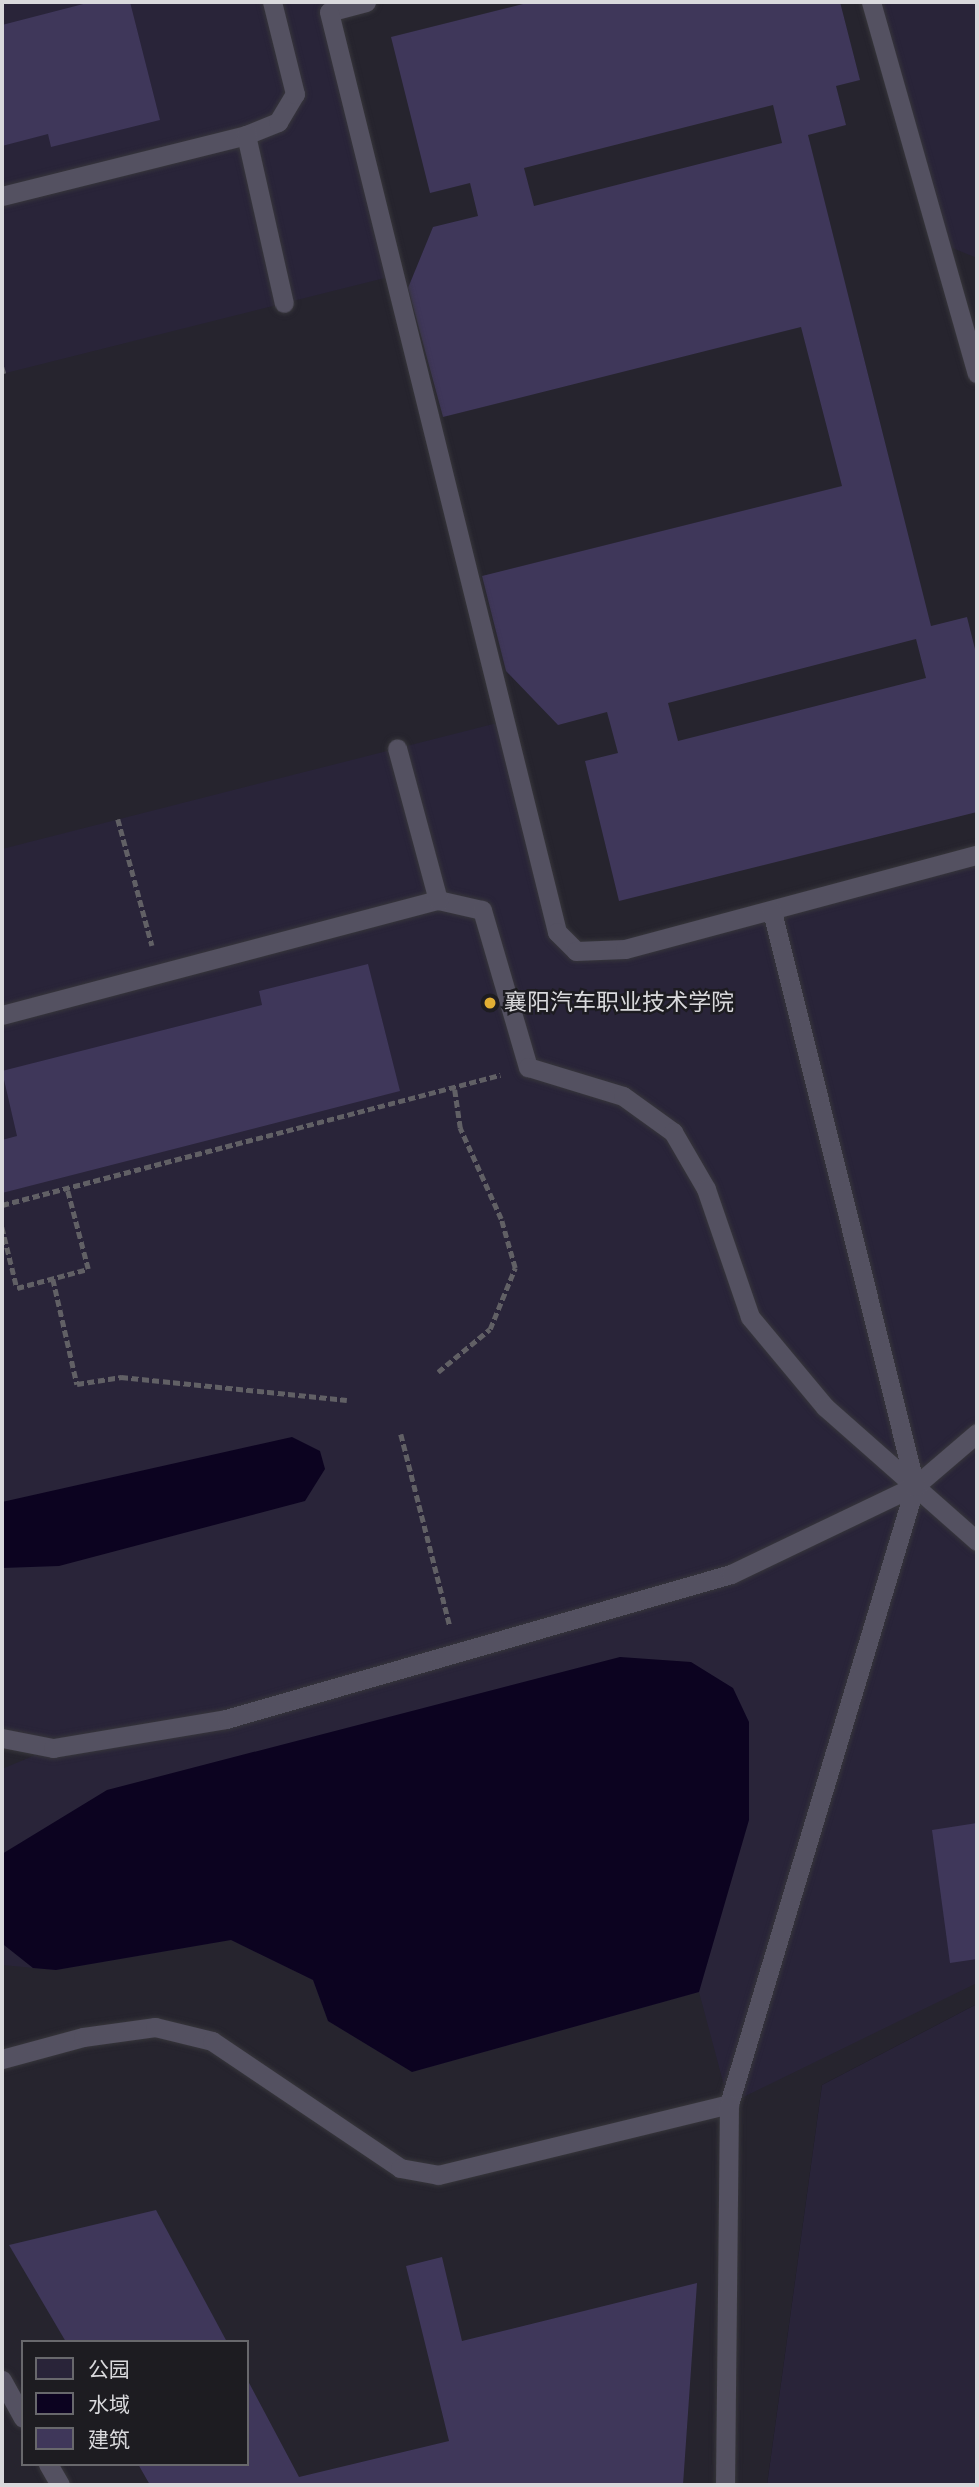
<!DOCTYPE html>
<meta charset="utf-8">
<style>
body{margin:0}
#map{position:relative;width:979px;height:2487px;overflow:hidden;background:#1d1c21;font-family:"Source Sans 3","Noto Sans SC",sans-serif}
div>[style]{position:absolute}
.built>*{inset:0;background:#26242e}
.green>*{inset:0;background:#292439}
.water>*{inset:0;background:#0c0320}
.building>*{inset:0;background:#3f375a}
.path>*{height:4.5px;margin-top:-2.25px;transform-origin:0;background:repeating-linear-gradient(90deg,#616065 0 7px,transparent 0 10.5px)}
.roads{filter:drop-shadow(0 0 2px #37363b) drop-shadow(0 0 2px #37363b)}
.lane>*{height:19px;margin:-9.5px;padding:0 9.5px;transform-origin:9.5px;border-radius:9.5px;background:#545161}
.dots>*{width:19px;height:19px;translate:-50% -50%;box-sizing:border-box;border:4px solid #1d1c21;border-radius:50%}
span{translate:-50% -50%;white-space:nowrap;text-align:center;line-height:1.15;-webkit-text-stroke:5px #1d1c21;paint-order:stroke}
.poi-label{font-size:23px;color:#d9d9dc}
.left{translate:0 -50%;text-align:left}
.frame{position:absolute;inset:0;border:4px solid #d9d9dc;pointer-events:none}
.legend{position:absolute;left:21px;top:2340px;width:228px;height:126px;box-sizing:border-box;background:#1d1c21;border:2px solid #68686c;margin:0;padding:9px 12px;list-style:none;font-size:21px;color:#d9d9dc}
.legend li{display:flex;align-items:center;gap:14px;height:35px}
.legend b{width:35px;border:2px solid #68686c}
</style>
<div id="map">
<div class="built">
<i style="clip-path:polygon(evenodd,2px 2px,977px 2px,977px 2004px,822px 2085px,767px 2485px,2px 2485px,2px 2px,23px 2342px,247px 2342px,247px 2464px,23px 2464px,23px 2342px)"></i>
</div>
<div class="green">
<i style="clip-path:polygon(2px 2px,366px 2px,330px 12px,393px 276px,2px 374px)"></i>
<i style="clip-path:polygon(871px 2px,977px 2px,977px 258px,940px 243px)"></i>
<i style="clip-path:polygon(505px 721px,557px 932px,576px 951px,977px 855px,977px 1983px,729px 2104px,699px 1992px,412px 2072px,328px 2021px,313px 1980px,231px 1940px,56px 1970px,2px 1965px,2px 1769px,52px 1748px,2px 1738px,2px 849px)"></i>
<i style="clip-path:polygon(977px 2004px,977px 2485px,767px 2485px,822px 2085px)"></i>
</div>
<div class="water">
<i style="clip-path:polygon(292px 1437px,320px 1451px,325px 1469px,305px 1501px,59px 1566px,2px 1568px,2px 1502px)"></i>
<i style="clip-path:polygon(620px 1657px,691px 1662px,733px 1688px,749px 1722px,749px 1820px,699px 1992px,412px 2072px,328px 2021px,313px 1980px,231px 1940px,56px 1970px,33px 1968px,4px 1945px,2px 1854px,107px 1790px)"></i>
</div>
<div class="building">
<i style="clip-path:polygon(91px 2px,130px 2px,160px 120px,51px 147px,48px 134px,2px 146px,2px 25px)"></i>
<i style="clip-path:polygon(evenodd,531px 2px,840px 2px,860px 80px,836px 86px,846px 125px,808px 135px,931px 626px,967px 617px,977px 657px,977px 812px,619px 901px,585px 761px,618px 753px,607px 712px,558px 725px,506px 671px,482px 576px,842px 486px,801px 327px,443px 417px,408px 288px,433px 227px,478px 216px,470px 183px,430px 193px,391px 37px,531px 2px,773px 105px,782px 143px,534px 206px,524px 168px,773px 105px,531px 2px,916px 639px,926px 678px,678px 741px,668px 703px,916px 639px)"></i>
<i style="clip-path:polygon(368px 964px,400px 1091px,2px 1193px,2px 1140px,17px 1136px,2px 1071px,262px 1005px,259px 991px)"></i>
<i style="clip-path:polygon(977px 1823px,977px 1959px,950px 1963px,932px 1830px)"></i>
<i style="clip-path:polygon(156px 2210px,227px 2342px,66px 2342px,9px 2245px)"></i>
<i style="clip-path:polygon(442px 2257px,462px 2341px,697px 2283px,683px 2485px,150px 2485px,138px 2464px,247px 2464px,247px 2379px,299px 2477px,449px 2441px,406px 2266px)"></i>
</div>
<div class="path">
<i style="left:2px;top:367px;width:7px;rotate:74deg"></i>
<i style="left:118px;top:819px;width:131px;rotate:74.9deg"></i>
<i style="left:2px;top:1205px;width:515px;rotate:-14.63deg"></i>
<i style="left:2px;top:1227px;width:63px;rotate:76.2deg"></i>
<i style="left:17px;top:1288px;width:73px;rotate:-15deg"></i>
<i style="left:88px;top:1269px;width:83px;rotate:-104.7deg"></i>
<i style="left:53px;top:1279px;width:108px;rotate:77.1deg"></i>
<i style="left:77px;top:1384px;width:45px;rotate:-9deg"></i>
<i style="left:121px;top:1377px;width:227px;rotate:5.8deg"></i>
<i style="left:438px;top:1372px;width:67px;rotate:-39.6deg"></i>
<i style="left:490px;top:1329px;width:66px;rotate:-67.7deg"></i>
<i style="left:515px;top:1268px;width:51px;rotate:-105.9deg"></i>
<i style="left:501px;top:1219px;width:100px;rotate:-114.3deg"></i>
<i style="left:460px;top:1128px;width:41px;rotate:-98.3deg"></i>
<i style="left:401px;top:1434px;width:198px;rotate:75.7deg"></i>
</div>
<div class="roads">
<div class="lane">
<i style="left:366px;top:2px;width:38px;rotate:165deg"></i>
<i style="left:329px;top:12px;width:948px;rotate:76.08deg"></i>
<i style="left:557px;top:932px;width:27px;rotate:45deg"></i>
<i style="left:576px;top:951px;width:49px;rotate:-2.3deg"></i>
<i style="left:625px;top:949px;width:364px;rotate:-15deg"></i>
<i style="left:871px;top:2px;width:386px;rotate:74.1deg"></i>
<i style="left:246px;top:135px;width:35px;rotate:-22deg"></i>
<i style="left:278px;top:122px;width:33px;rotate:-59deg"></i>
<i style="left:295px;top:94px;width:95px;rotate:-104deg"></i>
<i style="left:2px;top:196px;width:252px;rotate:-14deg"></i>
<i style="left:246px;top:135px;width:172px;rotate:77.3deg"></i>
<i style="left:438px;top:900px;width:45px;rotate:12.8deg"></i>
<i style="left:482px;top:910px;width:164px;rotate:73.7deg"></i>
<i style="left:528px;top:1067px;width:99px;rotate:17deg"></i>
<i style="left:623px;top:1096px;width:62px;rotate:35.8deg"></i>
<i style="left:673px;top:1132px;width:66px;rotate:59.9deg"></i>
<i style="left:706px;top:1189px;width:135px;rotate:71deg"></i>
<i style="left:750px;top:1317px;width:117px;rotate:50.2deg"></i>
<i style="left:825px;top:1407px;width:203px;rotate:41.4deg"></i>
<i style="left:2px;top:1015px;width:451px;rotate:-14.8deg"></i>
<i style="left:438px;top:900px;width:157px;rotate:-105.1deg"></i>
<i style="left:2px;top:1738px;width:52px;rotate:11.1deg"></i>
<i style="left:53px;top:1748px;width:175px;rotate:-9.5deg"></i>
<i style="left:226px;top:1719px;width:525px;rotate:-16.02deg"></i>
<i style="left:731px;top:1574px;width:204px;rotate:-25.6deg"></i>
<i style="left:915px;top:1486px;width:82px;rotate:-40.5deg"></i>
<i style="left:2px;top:2059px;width:84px;rotate:-15.2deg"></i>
<i style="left:83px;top:2037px;width:73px;rotate:-7.9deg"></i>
<i style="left:155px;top:2027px;width:59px;rotate:13.8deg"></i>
<i style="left:212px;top:2041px;width:227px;rotate:34deg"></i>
<i style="left:400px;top:2168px;width:39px;rotate:10deg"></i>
<i style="left:438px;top:2175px;width:300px;rotate:-13.7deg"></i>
<i style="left:729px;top:2104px;width:645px;rotate:-73.25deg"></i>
<i style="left:915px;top:1486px;width:593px;rotate:-103.97deg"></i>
<i style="left:2px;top:2380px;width:43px;rotate:61.1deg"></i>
<i style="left:48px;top:2464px;width:24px;rotate:60deg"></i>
<i style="left:725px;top:2485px;width:381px;rotate:-89.4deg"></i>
</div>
</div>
<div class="dots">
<i style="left:490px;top:1003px;background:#e2af34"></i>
</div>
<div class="poi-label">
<span class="left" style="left:504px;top:1003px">襄阳汽车职业技术学院</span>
</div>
<div class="frame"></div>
<ul class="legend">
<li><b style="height:19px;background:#292439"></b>公园</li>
<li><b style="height:19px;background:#0c0320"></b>水域</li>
<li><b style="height:19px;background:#3f375a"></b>建筑</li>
</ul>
</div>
